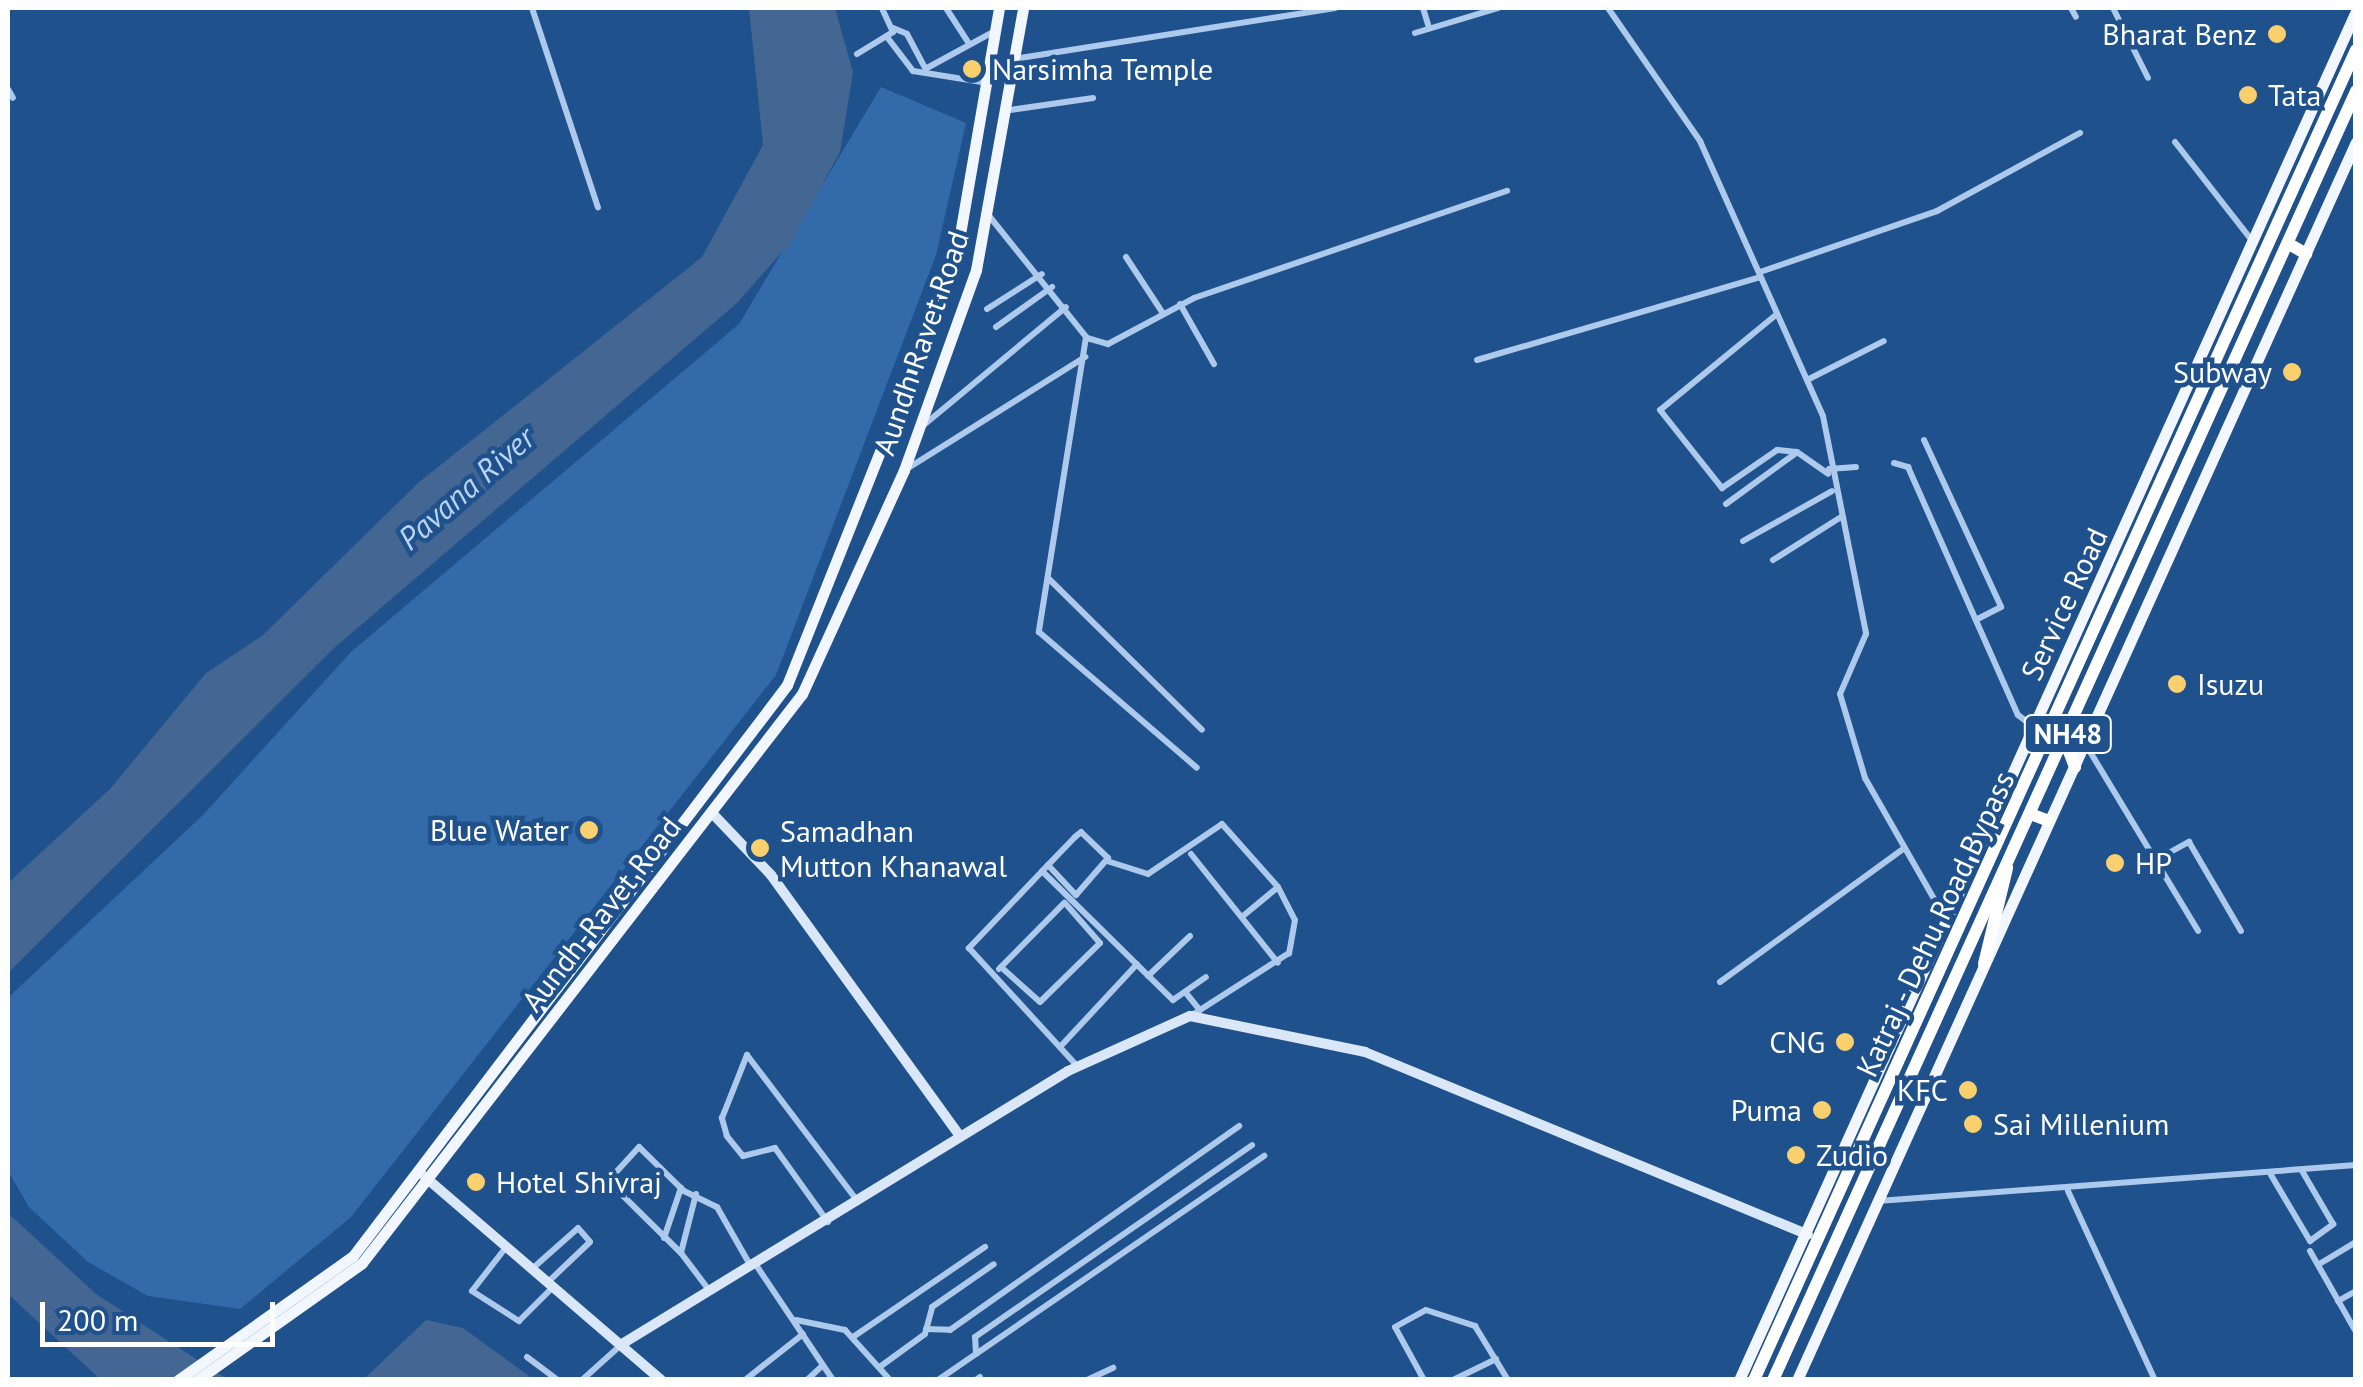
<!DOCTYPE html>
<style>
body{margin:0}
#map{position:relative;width:2363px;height:1387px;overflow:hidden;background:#1f518d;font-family:"PT Sans",sans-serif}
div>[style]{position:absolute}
.green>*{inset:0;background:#336baa}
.water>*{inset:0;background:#436792}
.street>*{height:6px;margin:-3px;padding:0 3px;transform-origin:3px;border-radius:3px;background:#adcaec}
.secondary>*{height:10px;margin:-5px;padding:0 5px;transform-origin:5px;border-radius:5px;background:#d9e7f9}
.primary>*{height:11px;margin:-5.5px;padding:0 5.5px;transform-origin:5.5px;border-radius:5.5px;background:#f2f7ff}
.highway>*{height:12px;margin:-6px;padding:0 6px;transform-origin:6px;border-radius:6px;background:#fff}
.dots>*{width:28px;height:28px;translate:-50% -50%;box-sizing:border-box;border:5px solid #1f518d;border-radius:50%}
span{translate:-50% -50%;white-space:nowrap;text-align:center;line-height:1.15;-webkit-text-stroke:9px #1f518d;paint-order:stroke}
.shield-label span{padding:2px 8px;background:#1f518d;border:2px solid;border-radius:8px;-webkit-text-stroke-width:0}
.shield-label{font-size:28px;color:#fff;font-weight:700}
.poi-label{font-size:30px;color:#fff}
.right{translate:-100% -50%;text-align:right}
.left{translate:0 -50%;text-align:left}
.street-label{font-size:30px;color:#fff}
.water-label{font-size:32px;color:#b9d4f3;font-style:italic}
.frame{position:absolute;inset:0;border:10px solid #fff;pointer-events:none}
.scale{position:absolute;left:40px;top:1302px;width:235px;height:45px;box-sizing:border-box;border:5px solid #fff;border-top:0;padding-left:12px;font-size:30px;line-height:35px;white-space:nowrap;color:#fff;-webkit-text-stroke:8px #1f518d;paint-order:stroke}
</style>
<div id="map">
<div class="green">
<i style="clip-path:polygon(881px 87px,966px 123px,936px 255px,776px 675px,351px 1217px,240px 1309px,148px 1296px,88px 1262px,29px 1207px,8px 1171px,10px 996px,203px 815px,351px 652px,739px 324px)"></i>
</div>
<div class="water">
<i style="clip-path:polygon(749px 8px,835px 8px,853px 72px,840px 152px,791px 242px,737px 303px,333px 649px,8px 973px,8px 883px,110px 789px,206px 673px,263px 635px,418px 483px,702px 257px,763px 145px)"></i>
<i style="clip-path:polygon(8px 1213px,96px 1294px,227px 1379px,100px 1379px,8px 1294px)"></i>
<i style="clip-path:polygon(426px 1320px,463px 1328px,533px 1379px,364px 1379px)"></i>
</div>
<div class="street">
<i style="left:532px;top:8px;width:210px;rotate:71.7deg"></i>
<i style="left:946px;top:8px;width:40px;rotate:57.1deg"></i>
<i style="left:1423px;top:8px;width:21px;rotate:73deg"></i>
<i style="left:1608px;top:8px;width:162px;rotate:55.3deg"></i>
<i style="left:1700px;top:141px;width:301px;rotate:65.9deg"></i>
<i style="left:1823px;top:416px;width:222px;rotate:78.8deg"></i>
<i style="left:1866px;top:634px;width:65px;rotate:113.4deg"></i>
<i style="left:1840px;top:694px;width:88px;rotate:73.4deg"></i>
<i style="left:1865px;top:778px;width:161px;rotate:60.3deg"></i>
<i style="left:2071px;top:8px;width:10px;rotate:61deg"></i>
<i style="left:2113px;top:8px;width:78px;rotate:63.4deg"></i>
<i style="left:893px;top:28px;width:15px;rotate:23deg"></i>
<i style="left:907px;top:34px;width:40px;rotate:62deg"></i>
<i style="left:1415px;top:33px;width:87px;rotate:-16.8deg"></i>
<i style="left:887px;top:37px;width:43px;rotate:52.6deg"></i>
<i style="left:913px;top:71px;width:76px;rotate:9.1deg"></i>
<i style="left:857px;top:54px;width:42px;rotate:-31.4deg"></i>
<i style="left:893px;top:32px;width:26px;rotate:-115deg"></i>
<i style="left:1020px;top:58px;width:319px;rotate:-9deg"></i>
<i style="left:927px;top:68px;width:77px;rotate:-28.6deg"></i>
<i style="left:8px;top:89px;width:10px;rotate:61deg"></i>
<i style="left:1010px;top:110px;width:84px;rotate:-8.2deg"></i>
<i style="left:2175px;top:142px;width:127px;rotate:52deg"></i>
<i style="left:990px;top:217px;width:154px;rotate:51.3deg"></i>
<i style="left:1086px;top:337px;width:299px;rotate:99.1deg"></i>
<i style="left:1039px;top:632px;width:208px;rotate:40.7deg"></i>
<i style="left:1126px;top:257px;width:66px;rotate:56.8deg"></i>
<i style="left:1760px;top:272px;width:187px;rotate:-19deg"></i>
<i style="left:1937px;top:211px;width:163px;rotate:-28.6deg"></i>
<i style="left:1180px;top:304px;width:69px;rotate:60.5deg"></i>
<i style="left:987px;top:309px;width:65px;rotate:-32.5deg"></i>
<i style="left:1777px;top:314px;width:151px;rotate:140.6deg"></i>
<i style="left:1660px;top:410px;width:100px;rotate:51.5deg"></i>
<i style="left:1722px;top:488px;width:67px;rotate:-34.6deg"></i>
<i style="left:1777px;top:450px;width:20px;rotate:6deg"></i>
<i style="left:1797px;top:452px;width:38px;rotate:35deg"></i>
<i style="left:996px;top:327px;width:69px;rotate:-35.5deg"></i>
<i style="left:1087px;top:338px;width:22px;rotate:16deg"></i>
<i style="left:1108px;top:344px;width:98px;rotate:-28.1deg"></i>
<i style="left:1194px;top:298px;width:331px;rotate:-18.9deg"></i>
<i style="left:1477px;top:360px;width:295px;rotate:-16.3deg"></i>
<i style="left:1807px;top:380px;width:86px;rotate:-26.9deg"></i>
<i style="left:925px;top:424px;width:183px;rotate:-39.7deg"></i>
<i style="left:1924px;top:440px;width:184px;rotate:65.2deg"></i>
<i style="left:2001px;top:607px;width:28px;rotate:153deg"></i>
<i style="left:1894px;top:463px;width:15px;rotate:16deg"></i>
<i style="left:1908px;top:467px;width:271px;rotate:66.1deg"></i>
<i style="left:2018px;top:715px;width:20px;rotate:37deg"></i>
<i style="left:1829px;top:469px;width:27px;rotate:-4deg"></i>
<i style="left:905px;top:470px;width:213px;rotate:-32.1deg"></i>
<i style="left:1726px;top:504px;width:87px;rotate:-36.1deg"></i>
<i style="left:1743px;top:541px;width:102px;rotate:-29.3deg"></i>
<i style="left:1773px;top:560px;width:80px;rotate:-32.3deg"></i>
<i style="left:1048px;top:578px;width:216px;rotate:44.6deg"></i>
<i style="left:2086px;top:745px;width:217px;rotate:58.9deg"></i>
<i style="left:1191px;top:854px;width:139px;rotate:51.4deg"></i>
<i style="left:2156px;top:860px;width:38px;rotate:-29deg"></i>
<i style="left:2189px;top:842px;width:103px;rotate:59.7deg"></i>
<i style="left:1107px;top:861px;width:43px;rotate:17.6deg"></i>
<i style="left:1148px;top:874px;width:89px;rotate:-34deg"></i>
<i style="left:1222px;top:824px;width:84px;rotate:48.4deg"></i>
<i style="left:1278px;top:887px;width:37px;rotate:63deg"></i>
<i style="left:1295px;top:920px;width:34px;rotate:100deg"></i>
<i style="left:1289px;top:953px;width:115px;rotate:147.4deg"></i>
<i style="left:1048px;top:865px;width:41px;rotate:47deg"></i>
<i style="left:1076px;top:895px;width:49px;rotate:-49.1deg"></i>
<i style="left:1108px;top:858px;width:37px;rotate:-136deg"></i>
<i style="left:1081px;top:832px;width:8px;rotate:140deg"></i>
<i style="left:1075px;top:837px;width:39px;rotate:134deg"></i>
<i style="left:1048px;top:865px;width:115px;rotate:133.6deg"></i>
<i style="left:969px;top:948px;width:160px;rotate:47.5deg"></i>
<i style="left:1042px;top:871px;width:184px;rotate:44.6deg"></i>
<i style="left:1173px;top:1000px;width:40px;rotate:-34.9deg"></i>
<i style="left:1243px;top:916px;width:45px;rotate:-39.6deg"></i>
<i style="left:1001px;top:967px;width:52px;rotate:41.9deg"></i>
<i style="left:1040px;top:1002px;width:84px;rotate:-44.5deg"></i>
<i style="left:1100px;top:943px;width:53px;rotate:-131.2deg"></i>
<i style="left:999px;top:969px;width:93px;rotate:-45.4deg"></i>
<i style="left:1148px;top:976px;width:58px;rotate:-43.6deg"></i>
<i style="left:1720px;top:982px;width:225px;rotate:-36deg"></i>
<i style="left:1186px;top:993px;width:22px;rotate:51deg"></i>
<i style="left:1060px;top:1047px;width:113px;rotate:-47.1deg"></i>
<i style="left:2271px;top:1175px;width:77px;rotate:59.4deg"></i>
<i style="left:2310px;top:1241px;width:29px;rotate:-36deg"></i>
<i style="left:2333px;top:1224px;width:61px;rotate:-120.3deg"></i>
<i style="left:2068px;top:1191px;width:208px;rotate:65.3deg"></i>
<i style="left:696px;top:1194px;width:61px;rotate:104.3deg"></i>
<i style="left:681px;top:1253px;width:41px;rotate:52.9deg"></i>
<i style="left:1878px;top:1201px;width:479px;rotate:-4.3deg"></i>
<i style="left:828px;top:1222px;width:91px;rotate:-125.6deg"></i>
<i style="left:775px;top:1148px;width:33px;rotate:166deg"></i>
<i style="left:743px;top:1156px;width:26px;rotate:-129deg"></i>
<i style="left:727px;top:1136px;width:19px;rotate:-106deg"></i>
<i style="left:722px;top:1118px;width:68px;rotate:-68.4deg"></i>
<i style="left:747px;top:1055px;width:184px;rotate:52.9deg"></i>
<i style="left:664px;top:1238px;width:53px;rotate:-71.2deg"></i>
<i style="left:507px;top:1246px;width:57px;rotate:127.9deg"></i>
<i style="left:472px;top:1291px;width:56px;rotate:32.6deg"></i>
<i style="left:519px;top:1321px;width:48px;rotate:-45deg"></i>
<i style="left:2310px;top:1251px;width:93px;rotate:60.4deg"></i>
<i style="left:681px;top:1253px;width:103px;rotate:-135.4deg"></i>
<i style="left:608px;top:1181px;width:46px;rotate:-47.6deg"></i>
<i style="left:639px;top:1147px;width:63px;rotate:44.4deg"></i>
<i style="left:684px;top:1191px;width:37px;rotate:26deg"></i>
<i style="left:717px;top:1207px;width:64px;rotate:60.3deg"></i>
<i style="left:754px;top:1262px;width:142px;rotate:56.2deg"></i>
<i style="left:2321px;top:1263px;width:41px;rotate:-31deg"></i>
<i style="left:533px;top:1268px;width:60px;rotate:-41.6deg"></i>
<i style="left:578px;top:1228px;width:18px;rotate:49deg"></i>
<i style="left:590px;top:1242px;width:57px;rotate:136.4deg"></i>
<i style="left:2338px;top:1301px;width:21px;rotate:-29deg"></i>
<i style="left:796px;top:1320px;width:50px;rotate:11.5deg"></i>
<i style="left:845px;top:1330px;width:67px;rotate:48deg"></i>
<i style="left:926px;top:1329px;width:24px;rotate:2deg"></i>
<i style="left:950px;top:1330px;width:354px;rotate:-35.2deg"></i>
<i style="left:853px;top:1337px;width:160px;rotate:-34.3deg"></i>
<i style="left:976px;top:1354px;width:17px;rotate:-93deg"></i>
<i style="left:975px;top:1337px;width:337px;rotate:-34.7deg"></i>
<i style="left:527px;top:1357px;width:39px;rotate:37deg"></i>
<i style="left:881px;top:1366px;width:54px;rotate:-36deg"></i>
<i style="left:925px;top:1334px;width:28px;rotate:-75deg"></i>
<i style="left:932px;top:1307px;width:75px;rotate:-34.7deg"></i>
<i style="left:582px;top:1380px;width:52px;rotate:-41.9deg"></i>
<i style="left:745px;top:1380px;width:74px;rotate:-38.4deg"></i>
<i style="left:807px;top:1380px;width:21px;rotate:-43deg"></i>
<i style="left:938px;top:1380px;width:396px;rotate:-34.5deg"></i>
<i style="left:976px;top:1380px;width:5px;rotate:-37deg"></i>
<i style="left:1087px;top:1380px;width:29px;rotate:-25deg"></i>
<i style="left:1424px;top:1380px;width:60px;rotate:-118.7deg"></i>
<i style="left:1395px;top:1327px;width:35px;rotate:-29deg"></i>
<i style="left:1426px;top:1310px;width:52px;rotate:18.1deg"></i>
<i style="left:1475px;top:1326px;width:63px;rotate:58.6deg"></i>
<i style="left:1453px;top:1380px;width:48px;rotate:-26deg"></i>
</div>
<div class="secondary">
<i style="left:712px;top:813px;width:86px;rotate:46.4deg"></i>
<i style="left:771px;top:875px;width:322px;rotate:54.1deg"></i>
<i style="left:424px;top:1176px;width:313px;rotate:40.7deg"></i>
<i style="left:622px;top:1344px;width:523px;rotate:-31.47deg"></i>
<i style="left:1068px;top:1071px;width:134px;rotate:-24.3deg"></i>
<i style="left:1190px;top:1016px;width:179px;rotate:11.6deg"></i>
<i style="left:1365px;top:1052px;width:479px;rotate:22.4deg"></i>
</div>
<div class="primary">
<i style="left:178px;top:1380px;width:214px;rotate:-35.3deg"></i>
<i style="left:353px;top:1256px;width:717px;rotate:-52.76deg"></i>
<i style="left:787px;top:685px;width:454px;rotate:-68.3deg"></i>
<i style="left:955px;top:263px;width:259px;rotate:-80.2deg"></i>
<i style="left:197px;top:1380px;width:202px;rotate:-35.3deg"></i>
<i style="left:362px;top:1263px;width:719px;rotate:-52.29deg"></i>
<i style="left:802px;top:694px;width:246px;rotate:-65.5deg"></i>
<i style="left:904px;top:470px;width:213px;rotate:-70.2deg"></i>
<i style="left:976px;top:270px;width:266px;rotate:-79.8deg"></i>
<i style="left:1739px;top:1380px;width:1502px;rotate:-65.74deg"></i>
<i style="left:1797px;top:1380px;width:1358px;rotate:-65.7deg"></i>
</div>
<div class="highway">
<i style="left:2289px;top:244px;width:20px;rotate:30deg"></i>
<i style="left:2065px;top:741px;width:28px;rotate:69deg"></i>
<i style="left:2030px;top:814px;width:20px;rotate:20deg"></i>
<i style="left:1984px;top:964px;width:99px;rotate:-76.5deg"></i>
<i style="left:1754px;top:1380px;width:1460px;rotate:-65.65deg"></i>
<i style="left:1773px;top:1380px;width:1415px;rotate:-65.66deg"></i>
</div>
<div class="dots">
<i style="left:2277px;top:34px;background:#facf6d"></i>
<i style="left:972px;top:69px;background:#facf6d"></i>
<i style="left:2248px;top:95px;background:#facf6d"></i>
<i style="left:2292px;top:372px;background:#facf6d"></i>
<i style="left:2177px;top:684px;background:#facf6d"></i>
<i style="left:589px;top:830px;background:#facf6d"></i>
<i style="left:760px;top:848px;background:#facf6d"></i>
<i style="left:2115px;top:863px;background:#facf6d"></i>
<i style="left:1845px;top:1042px;background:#facf6d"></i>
<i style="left:1968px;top:1090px;background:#facf6d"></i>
<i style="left:1822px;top:1110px;background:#facf6d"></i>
<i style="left:1973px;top:1124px;background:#facf6d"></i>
<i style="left:1796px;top:1155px;background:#facf6d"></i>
<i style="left:476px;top:1182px;background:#facf6d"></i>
</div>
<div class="shield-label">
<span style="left:2068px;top:734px">NH48</span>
</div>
<div class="poi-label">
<span class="right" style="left:2257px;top:34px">Bharat Benz</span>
<span class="left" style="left:992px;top:69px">Narsimha Temple</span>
<span class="left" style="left:2268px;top:95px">Tata</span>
<span class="right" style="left:2272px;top:372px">Subway</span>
<span class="left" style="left:2197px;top:684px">Isuzu</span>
<span class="right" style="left:569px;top:830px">Blue Water</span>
<span class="left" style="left:780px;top:848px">Samadhan<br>Mutton Khanawal</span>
<span class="left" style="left:2135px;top:863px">HP</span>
<span class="right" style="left:1825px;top:1042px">CNG</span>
<span class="right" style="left:1948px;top:1090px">KFC</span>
<span class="right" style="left:1802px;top:1110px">Puma</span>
<span class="left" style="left:1993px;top:1124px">Sai Millenium</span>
<span class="left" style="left:1816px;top:1155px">Zudio</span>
<span class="left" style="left:496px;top:1182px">Hotel Shivraj</span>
</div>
<div class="street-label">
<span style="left:921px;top:343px;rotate:-71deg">Aundh Ravet Road</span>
<span style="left:2064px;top:604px;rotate:-65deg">Service Road</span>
<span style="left:601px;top:914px;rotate:-52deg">Aundh-Ravet Road</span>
<span style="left:1935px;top:924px;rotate:-65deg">Katraj - Dehu Road Bypass</span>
</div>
<div class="water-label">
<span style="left:466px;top:488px;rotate:-41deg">Pavana River</span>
</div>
<div class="frame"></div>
<div class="scale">200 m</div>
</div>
